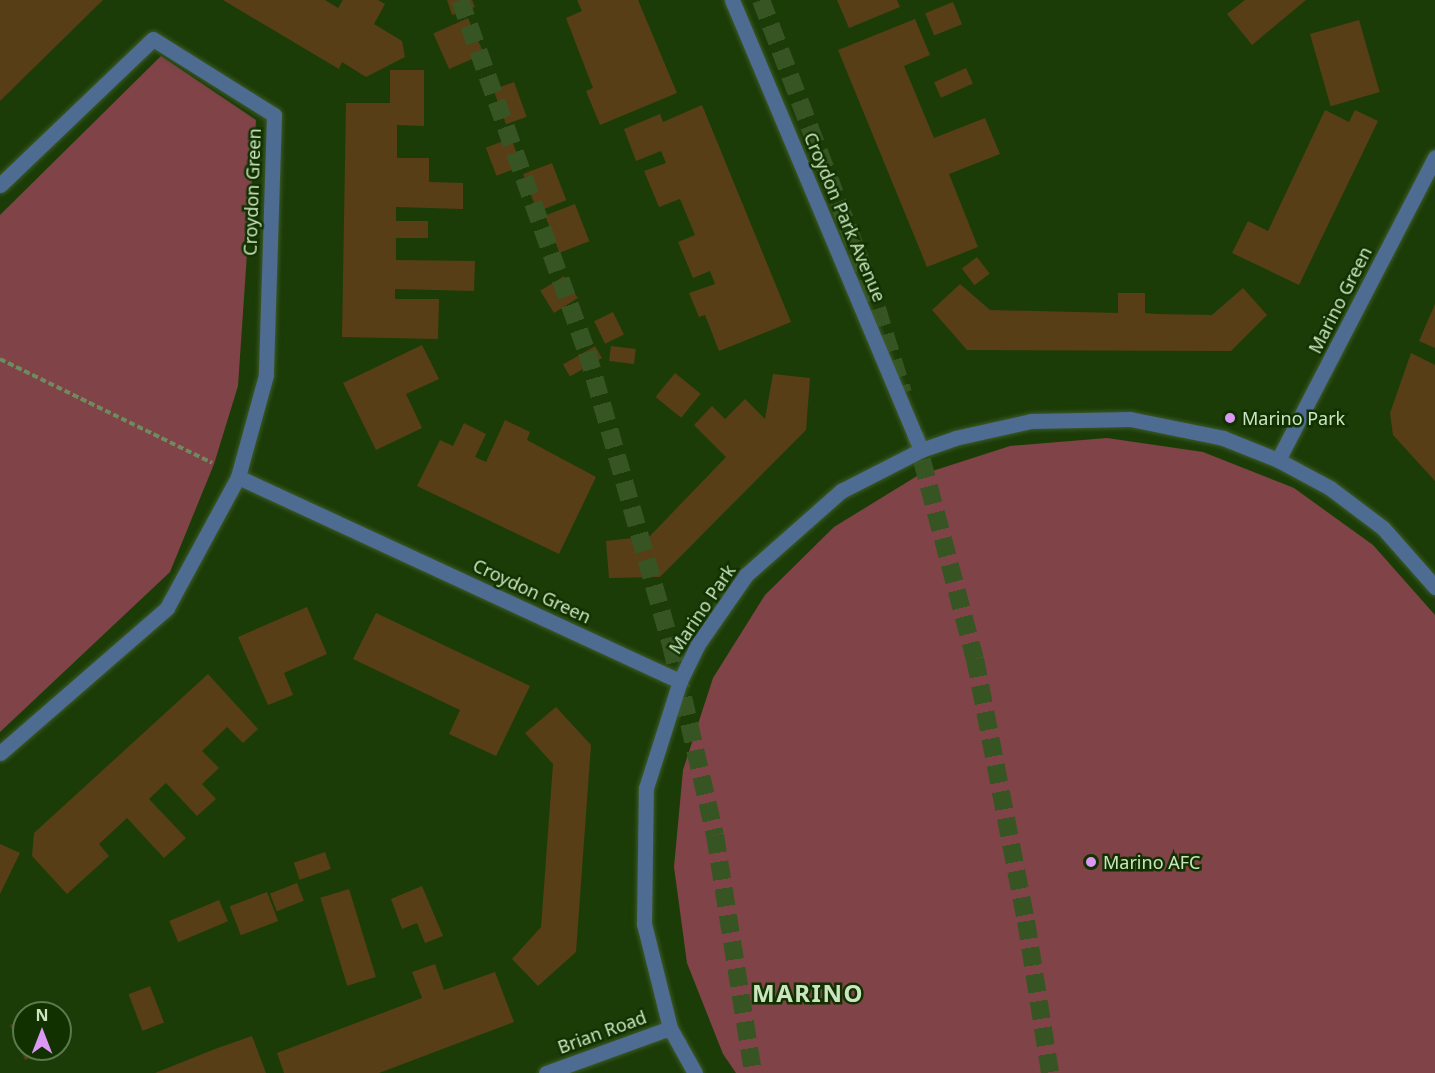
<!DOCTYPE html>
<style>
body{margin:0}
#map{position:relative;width:1435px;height:1073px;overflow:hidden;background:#1c3c07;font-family:"Noto Sans",sans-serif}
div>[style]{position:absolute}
.green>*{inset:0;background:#804348}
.building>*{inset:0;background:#573e16;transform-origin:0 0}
.highway-tunnel>*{height:18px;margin-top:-9px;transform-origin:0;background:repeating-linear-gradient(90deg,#365523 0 18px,transparent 0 27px)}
.path>*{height:4px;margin-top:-2px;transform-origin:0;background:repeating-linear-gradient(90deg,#6e8b5e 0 6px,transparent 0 9px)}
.roads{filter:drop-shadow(0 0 2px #3c5a28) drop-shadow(0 0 2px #3c5a28)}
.minor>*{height:15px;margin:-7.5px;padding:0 7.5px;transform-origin:7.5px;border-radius:7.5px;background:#4e6b92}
.dots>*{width:16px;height:16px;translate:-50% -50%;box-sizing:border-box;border:3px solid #113200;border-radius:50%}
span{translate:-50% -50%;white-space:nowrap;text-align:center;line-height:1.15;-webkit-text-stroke:5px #113200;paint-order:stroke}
.street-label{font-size:18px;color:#cce5c1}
.poi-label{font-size:18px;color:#cce5c1}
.left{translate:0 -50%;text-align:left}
.district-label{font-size:24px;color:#cce5c1;font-weight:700;letter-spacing:1.5px}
.north{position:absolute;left:12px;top:1001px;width:60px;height:60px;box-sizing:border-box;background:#113200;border:2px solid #5c7a4d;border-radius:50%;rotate:0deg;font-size:16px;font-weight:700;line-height:24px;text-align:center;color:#cce5c1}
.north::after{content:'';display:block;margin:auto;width:21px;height:27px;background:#db99f5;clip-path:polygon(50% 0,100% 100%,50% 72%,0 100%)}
</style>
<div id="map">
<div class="green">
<i style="clip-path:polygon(161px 56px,256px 120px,238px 386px,214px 464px,170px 572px,0 732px,0 215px)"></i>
<i style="clip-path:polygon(1107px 438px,1203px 452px,1294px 488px,1373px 545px,1435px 615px,1435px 1073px,736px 1073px,723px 1054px,687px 963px,674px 867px,683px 770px,713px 678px,765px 595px,834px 527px,917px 476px,1010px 446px)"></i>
</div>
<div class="building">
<i style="clip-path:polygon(0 0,103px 0,0 101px)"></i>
<i style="clip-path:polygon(223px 0,325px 0,338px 8px,343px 0,378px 0,385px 4px,374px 24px,402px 41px,405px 57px,366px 77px,342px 62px,339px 69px)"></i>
<i style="clip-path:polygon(447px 0,472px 0,475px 7px,452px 15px)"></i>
<i style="clip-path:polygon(577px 0,638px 0,677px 93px,600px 125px,586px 91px,593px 88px,566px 18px,582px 11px)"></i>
<i style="clip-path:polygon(837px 0,897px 0,900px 7px,849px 28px)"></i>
<i style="clip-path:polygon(1245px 0,1306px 0,1252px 45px,1227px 14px)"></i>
<i style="left:953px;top:2px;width:24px;height:30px;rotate:68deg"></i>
<i style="left:468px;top:18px;width:39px;height:38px;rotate:66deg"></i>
<i style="clip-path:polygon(915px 19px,930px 55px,904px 66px,934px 138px,985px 118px,1000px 154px,949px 174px,978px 247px,927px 267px,838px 50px)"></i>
<i style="left:1359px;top:20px;width:75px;height:51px;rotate:74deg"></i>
<i style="left:966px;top:68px;width:17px;height:35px;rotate:66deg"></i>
<i style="clip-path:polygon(390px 70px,424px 70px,424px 126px,397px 125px,397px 158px,429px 158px,429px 182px,463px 183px,463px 209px,396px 207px,396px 221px,428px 221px,428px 238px,396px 238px,396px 260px,475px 261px,474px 291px,395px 289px,395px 299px,439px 299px,438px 339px,342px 337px,346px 103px,390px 103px)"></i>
<i style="left:514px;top:82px;width:37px;height:22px;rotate:70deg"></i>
<i style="clip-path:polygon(702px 105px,791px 322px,719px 351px,705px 315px,699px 317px,689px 293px,715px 284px,710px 271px,693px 278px,678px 242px,695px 235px,680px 199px,659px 207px,644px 171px,666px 163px,661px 151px,636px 161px,624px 129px,660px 114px,663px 122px)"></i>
<i style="clip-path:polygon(1325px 110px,1349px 122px,1355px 110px,1378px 121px,1299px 285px,1232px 253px,1248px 221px,1268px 231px)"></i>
<i style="left:511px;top:138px;width:30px;height:27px;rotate:69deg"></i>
<i style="left:552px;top:163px;width:40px;height:31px;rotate:69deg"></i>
<i style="left:575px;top:204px;width:40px;height:32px;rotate:69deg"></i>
<i style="left:977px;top:257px;width:21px;height:19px;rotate:53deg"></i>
<i style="left:564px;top:276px;width:26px;height:28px;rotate:58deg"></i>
<i style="clip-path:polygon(960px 284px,990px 310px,1118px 313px,1118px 293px,1145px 293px,1145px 313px,1156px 314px,1212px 315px,1243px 288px,1267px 315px,1231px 351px,967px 350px,932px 310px)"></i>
<i style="clip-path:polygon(1435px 304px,1435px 348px,1419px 341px)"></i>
<i style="left:613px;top:312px;width:25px;height:21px;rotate:64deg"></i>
<i style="clip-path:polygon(422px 345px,439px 379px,406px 394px,422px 428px,376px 450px,343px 383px)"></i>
<i style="left:595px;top:346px;width:14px;height:37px;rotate:60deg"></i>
<i style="left:611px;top:346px;width:25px;height:15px;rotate:7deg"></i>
<i style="clip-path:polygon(1411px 353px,1435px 365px,1435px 481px,1393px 435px,1390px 413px)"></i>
<i style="left:675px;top:373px;width:33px;height:31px;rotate:39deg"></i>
<i style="clip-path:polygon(773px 374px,810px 378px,806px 430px,660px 577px,609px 578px,606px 541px,650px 536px,726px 457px,694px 425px,712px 406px,725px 419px,745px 399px,765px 419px)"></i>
<i style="clip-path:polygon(505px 420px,530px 432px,527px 440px,596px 477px,559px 554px,417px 486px,440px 440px,453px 446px,464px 423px,486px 434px,475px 457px,486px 462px)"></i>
<i style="clip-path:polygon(307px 607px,327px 654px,284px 673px,293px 695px,268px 705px,238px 637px)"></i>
<i style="clip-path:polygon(376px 613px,530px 686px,496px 756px,449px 734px,460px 710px,353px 659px)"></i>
<i style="clip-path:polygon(208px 674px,258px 729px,243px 743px,227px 727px,202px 751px,219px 768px,202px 784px,216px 799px,197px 816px,166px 783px,149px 799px,186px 838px,164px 858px,127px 818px,99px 844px,109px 856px,67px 894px,32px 856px,34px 833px)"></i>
<i style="clip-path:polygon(556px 707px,591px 745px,576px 952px,538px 986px,512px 959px,541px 927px,553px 764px,525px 733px)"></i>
<i style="clip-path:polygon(0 844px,20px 853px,0 894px)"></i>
<i style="left:325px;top:852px;width:18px;height:33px;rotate:71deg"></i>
<i style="left:297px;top:883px;width:19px;height:29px;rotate:69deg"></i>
<i style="clip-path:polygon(422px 886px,443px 936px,425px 943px,417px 923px,402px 929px,391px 899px)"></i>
<i style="left:349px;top:889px;width:92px;height:30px;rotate:73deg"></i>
<i style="left:267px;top:892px;width:31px;height:40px;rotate:69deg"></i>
<i style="left:219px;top:900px;width:23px;height:54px;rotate:67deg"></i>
<i style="clip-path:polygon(435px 964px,444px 990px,495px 972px,514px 1022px,379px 1073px,284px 1073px,277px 1053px,422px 998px,412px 972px)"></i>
<i style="left:150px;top:986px;width:39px;height:23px;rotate:69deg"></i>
<i style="clip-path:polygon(24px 1019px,24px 1049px,52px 1049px,25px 1060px,10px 1025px)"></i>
<i style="clip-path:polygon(252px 1036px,266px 1073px,155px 1073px,215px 1049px)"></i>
</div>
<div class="highway-tunnel">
<i style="left:460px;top:0;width:374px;rotate:70.2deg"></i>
<i style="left:587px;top:352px;width:305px;rotate:74deg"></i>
<i style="left:671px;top:645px;width:195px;rotate:77deg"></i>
<i style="left:715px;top:835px;width:241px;rotate:80.9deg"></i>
<i style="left:761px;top:0;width:303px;rotate:69.1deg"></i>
<i style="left:869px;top:283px;width:115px;rotate:72.8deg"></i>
<i style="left:915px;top:434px;width:233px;rotate:75.1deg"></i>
<i style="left:975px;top:659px;width:267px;rotate:79deg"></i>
<i style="left:1026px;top:921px;width:154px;rotate:81deg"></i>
</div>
<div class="path">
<i style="left:0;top:359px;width:236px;rotate:26.1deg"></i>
</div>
<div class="roads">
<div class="minor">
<i style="left:732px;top:0;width:488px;rotate:67.2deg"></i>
<i style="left:0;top:185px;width:211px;rotate:-43.7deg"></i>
<i style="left:153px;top:39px;width:143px;rotate:32.1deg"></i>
<i style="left:274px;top:115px;width:260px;rotate:91.8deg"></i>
<i style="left:266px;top:375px;width:106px;rotate:105.4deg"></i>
<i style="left:238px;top:477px;width:149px;rotate:118.5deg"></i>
<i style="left:167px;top:608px;width:221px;rotate:139deg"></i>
<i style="left:1278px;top:460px;width:341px;rotate:-62.6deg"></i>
<i style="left:238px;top:477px;width:487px;rotate:24.8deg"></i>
<i style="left:546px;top:1073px;width:132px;rotate:-19.9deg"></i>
<i style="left:695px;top:1073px;width:51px;rotate:-119.1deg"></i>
<i style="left:670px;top:1028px;width:107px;rotate:-104deg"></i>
<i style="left:644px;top:924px;width:136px;rotate:-89.2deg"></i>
<i style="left:646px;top:788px;width:112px;rotate:-72.4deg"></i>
<i style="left:680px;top:681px;width:41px;rotate:-64.1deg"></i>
<i style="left:698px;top:644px;width:84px;rotate:-55.2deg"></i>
<i style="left:746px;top:575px;width:127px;rotate:-41.5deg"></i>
<i style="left:841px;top:491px;width:90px;rotate:-27.1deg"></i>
<i style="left:921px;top:450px;width:36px;rotate:-19deg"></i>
<i style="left:955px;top:438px;width:78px;rotate:-12.6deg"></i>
<i style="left:1031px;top:421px;width:99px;rotate:-1.2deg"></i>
<i style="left:1130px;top:419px;width:95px;rotate:11.5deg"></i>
<i style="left:1223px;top:438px;width:59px;rotate:21.8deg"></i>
<i style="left:1278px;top:460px;width:59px;rotate:28.3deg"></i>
<i style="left:1330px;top:488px;width:66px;rotate:37deg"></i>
<i style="left:1383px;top:528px;width:79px;rotate:48.6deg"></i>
</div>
</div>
<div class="dots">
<i style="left:1230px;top:418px;background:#db99f5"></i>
<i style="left:1091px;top:862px;background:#db99f5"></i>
</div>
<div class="street-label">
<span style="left:252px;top:192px;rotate:-88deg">Croydon Green</span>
<span style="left:845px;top:217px;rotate:67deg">Croydon Park Avenue</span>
<span style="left:1340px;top:300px;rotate:-63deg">Marino Green</span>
<span style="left:532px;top:591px;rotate:25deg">Croydon Green</span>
<span style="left:702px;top:609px;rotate:-56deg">Marino Park</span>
<span style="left:602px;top:1032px;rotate:-20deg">Brian Road</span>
</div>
<div class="poi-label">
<span class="left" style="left:1242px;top:418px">Marino Park</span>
<span class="left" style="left:1103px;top:862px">Marino AFC</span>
</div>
<div class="district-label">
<span style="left:808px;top:993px">MARINO</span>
</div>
<div class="north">N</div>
</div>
